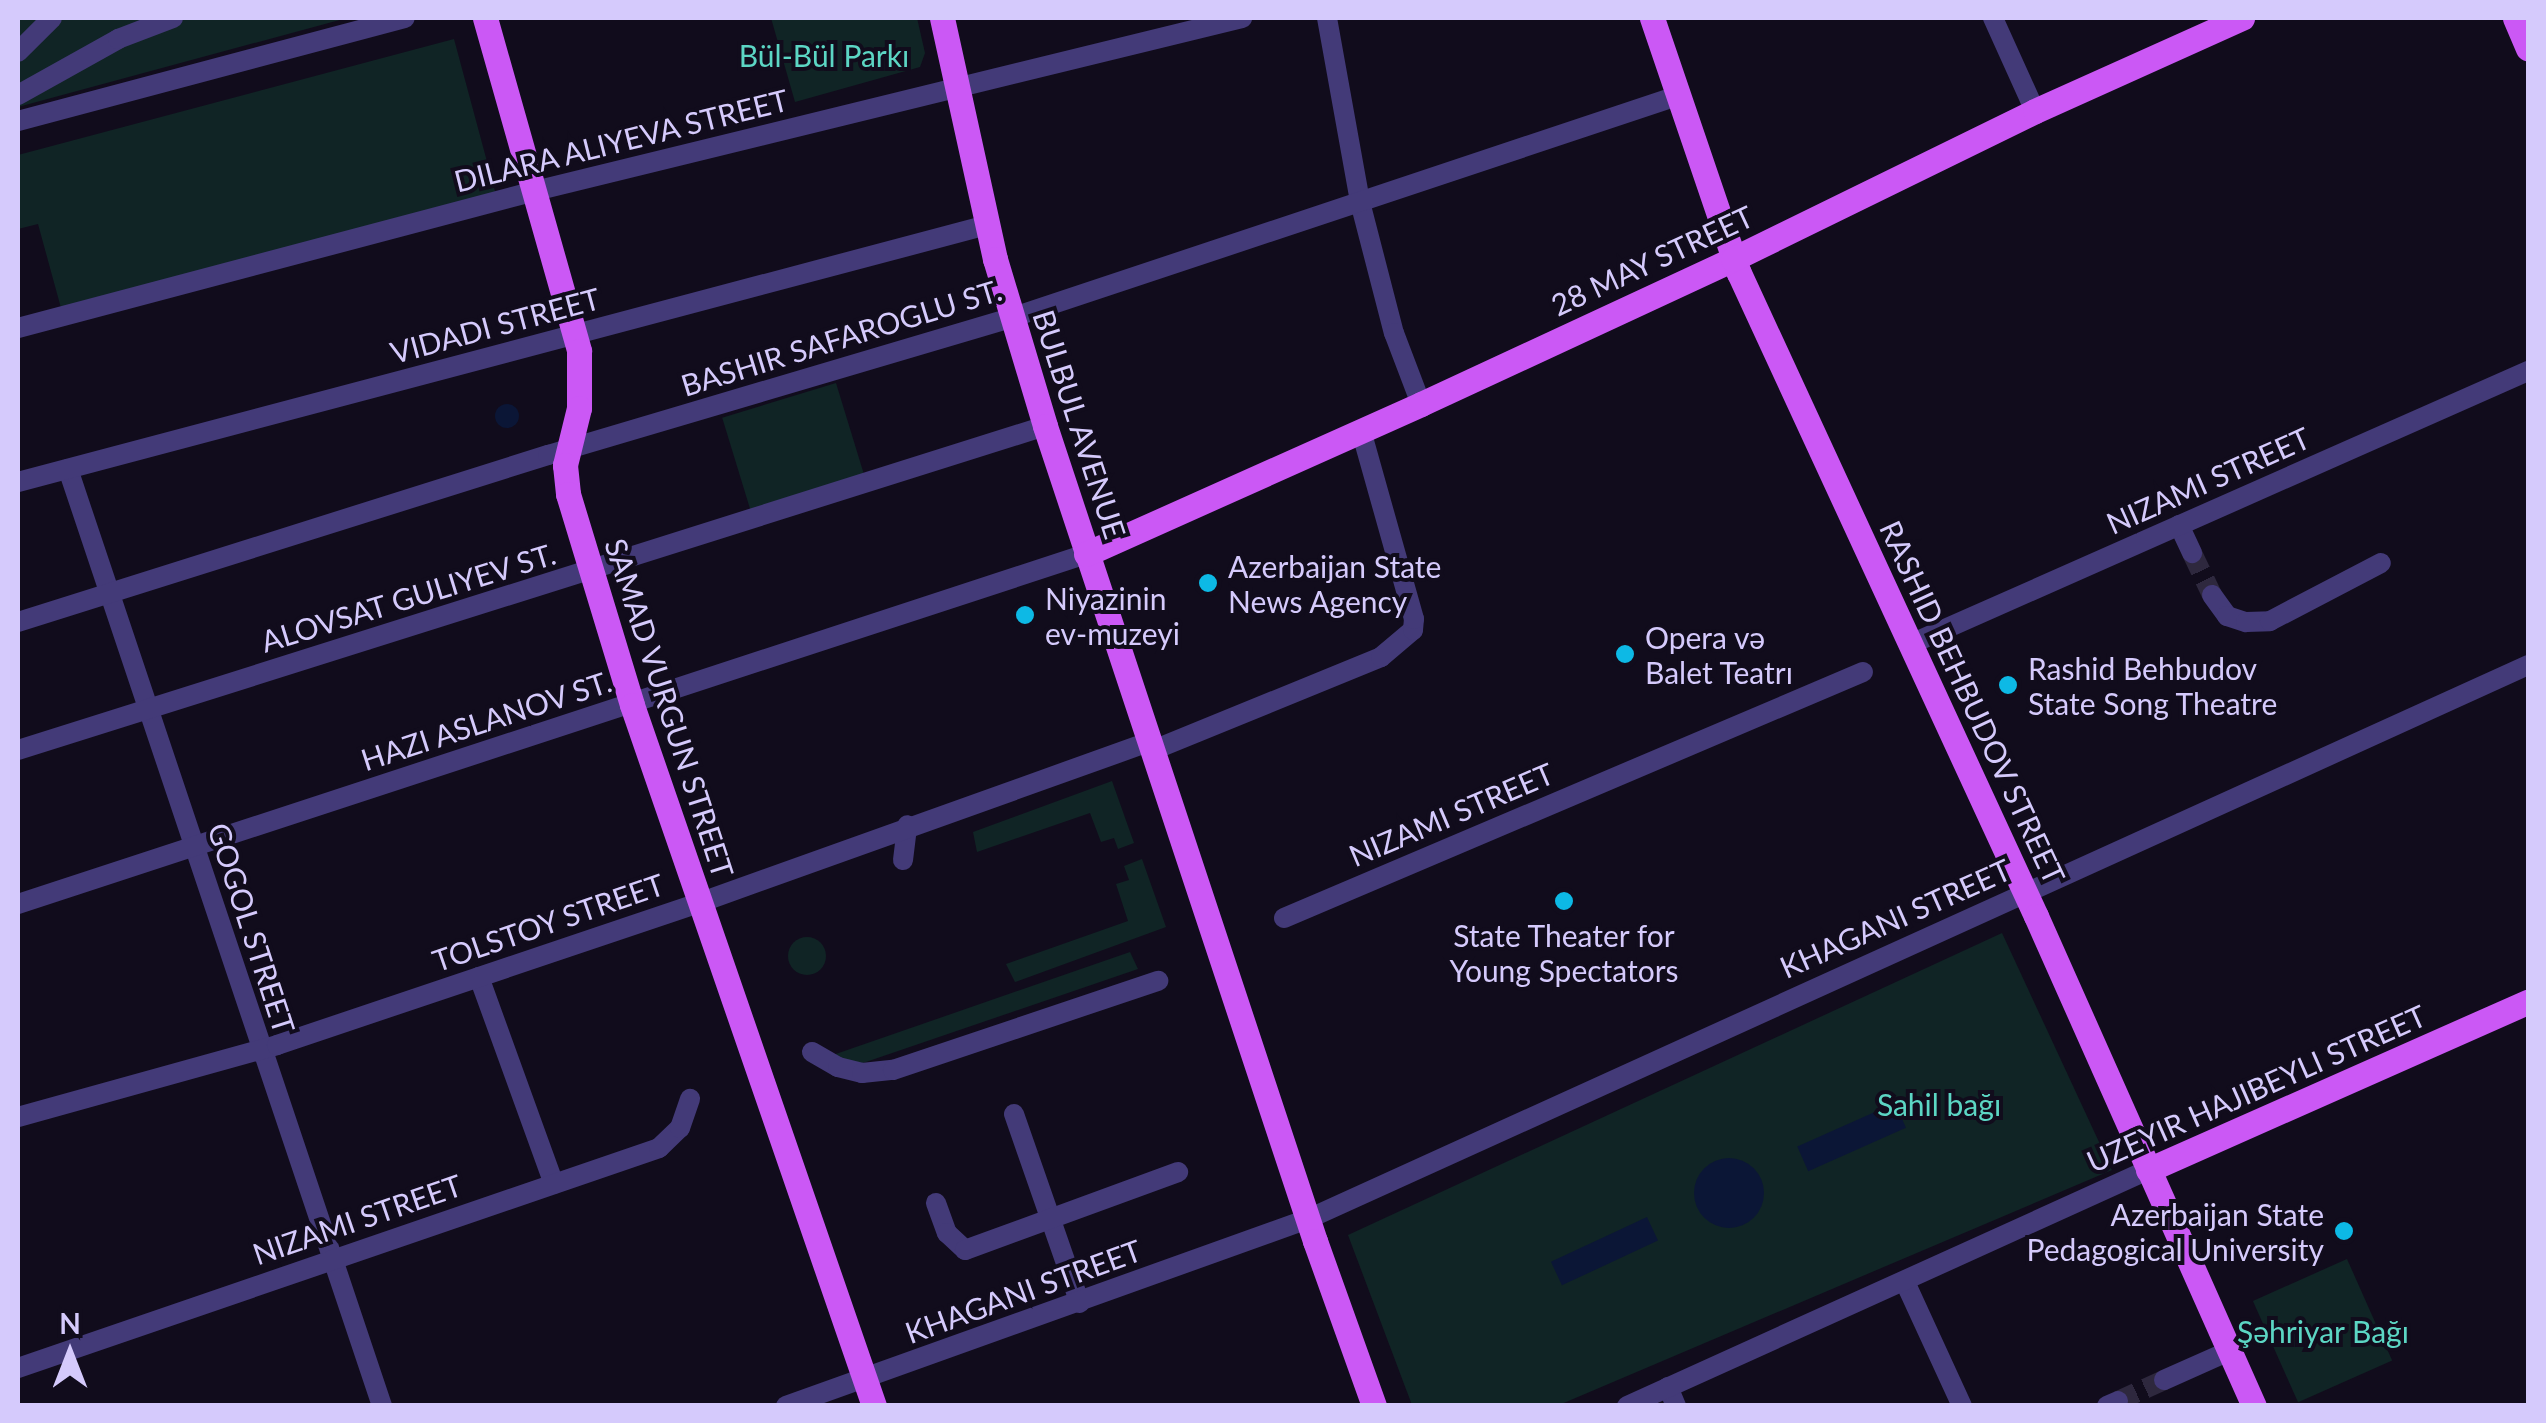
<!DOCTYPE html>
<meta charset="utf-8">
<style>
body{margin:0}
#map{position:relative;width:2546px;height:1423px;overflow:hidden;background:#110c1c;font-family:Lato,sans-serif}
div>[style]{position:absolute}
.green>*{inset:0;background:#102425;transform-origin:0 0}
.round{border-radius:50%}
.water>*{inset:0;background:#0b1636;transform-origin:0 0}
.minor-tunnel>*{height:20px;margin-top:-10px;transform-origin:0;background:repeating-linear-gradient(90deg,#2e283e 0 20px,transparent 0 30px)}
.minor>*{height:20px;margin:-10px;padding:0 10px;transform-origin:10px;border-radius:10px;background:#433a78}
.major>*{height:25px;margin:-12.5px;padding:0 12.5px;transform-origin:12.5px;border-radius:12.5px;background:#cb58f5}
.dots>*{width:28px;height:28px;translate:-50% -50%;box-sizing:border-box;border:5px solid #110c1c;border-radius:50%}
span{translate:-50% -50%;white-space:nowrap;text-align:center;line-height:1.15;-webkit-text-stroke:8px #110c1c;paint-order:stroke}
.park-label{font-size:30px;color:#5cd6c4}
.street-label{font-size:30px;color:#d5cafc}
.poi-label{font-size:30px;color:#d5cafc}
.left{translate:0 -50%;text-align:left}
.right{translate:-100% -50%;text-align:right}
.frame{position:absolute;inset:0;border:20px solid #d5cafc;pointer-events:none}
.north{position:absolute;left:20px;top:1303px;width:100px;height:100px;-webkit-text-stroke:8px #110c1c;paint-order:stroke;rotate:0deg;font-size:28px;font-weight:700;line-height:40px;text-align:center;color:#d5cafc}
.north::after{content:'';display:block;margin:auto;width:35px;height:45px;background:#d5cafc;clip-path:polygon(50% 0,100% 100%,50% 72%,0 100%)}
</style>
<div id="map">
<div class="green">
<i style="clip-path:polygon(18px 18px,347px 18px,18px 107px)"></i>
<i style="clip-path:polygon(771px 18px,917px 18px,925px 53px,920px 67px,795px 102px)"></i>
<i style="clip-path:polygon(454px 39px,496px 195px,61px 308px,38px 224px,18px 229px,18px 155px)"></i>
<i style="left:836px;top:383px;width:96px;height:119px;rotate:73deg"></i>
<i style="clip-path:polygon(1112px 781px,1134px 843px,1118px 849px,1114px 838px,1101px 842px,1090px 813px,977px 852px,973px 832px)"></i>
<i style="clip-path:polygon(1142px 859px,1166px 927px,1015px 982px,1006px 964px,1128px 921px,1116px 884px,1129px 880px,1124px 866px)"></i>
<i style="clip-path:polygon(2002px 933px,2112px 1170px,1559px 1405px,1412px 1405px,1348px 1235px)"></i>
<i class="round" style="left:788px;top:937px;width:38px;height:38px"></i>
<i style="clip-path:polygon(1130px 952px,1138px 969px,860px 1064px,830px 1056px)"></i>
<i style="left:2347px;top:1259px;width:111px;height:103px;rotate:66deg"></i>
</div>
<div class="water">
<i class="round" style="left:495px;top:404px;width:24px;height:24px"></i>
<i style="left:1895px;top:1103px;width:27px;height:107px;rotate:66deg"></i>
<i class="round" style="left:1694px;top:1158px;width:70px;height:70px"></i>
<i style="left:1647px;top:1217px;width:26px;height:106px;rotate:65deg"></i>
</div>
<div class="minor-tunnel">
<i style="left:2192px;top:553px;width:47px;rotate:64.5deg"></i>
<i style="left:2118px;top:1401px;width:51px;rotate:-24.5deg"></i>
</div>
<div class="minor">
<i style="left:1327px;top:18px;width:187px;rotate:79.8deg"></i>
<i style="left:1360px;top:202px;width:135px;rotate:75.5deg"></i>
<i style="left:1394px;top:333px;width:76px;rotate:69.2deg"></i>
<i style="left:1993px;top:18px;width:102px;rotate:65.7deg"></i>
<i style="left:18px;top:52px;width:48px;rotate:-45deg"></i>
<i style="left:18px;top:95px;width:115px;rotate:-29.2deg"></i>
<i style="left:118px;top:39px;width:59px;rotate:-20.9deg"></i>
<i style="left:18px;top:121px;width:400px;rotate:-14.9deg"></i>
<i style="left:18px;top:328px;width:535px;rotate:-14.84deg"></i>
<i style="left:535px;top:191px;width:728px;rotate:-13.75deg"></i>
<i style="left:68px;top:469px;width:988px;rotate:71.47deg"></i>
<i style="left:18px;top:482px;width:1003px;rotate:-14.85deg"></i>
<i style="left:2179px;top:525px;width:31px;rotate:65deg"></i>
<i style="left:2212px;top:595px;width:26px;rotate:54deg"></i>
<i style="left:2227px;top:616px;width:20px;rotate:18deg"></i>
<i style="left:2246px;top:622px;width:24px;rotate:-2deg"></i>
<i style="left:2270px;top:621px;width:125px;rotate:-27.6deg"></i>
<i style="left:18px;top:622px;width:556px;rotate:-17.49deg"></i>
<i style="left:548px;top:455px;width:483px;rotate:-16.5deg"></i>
<i style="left:1011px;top:318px;width:702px;rotate:-18.43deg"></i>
<i style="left:1911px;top:644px;width:675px;rotate:-23.87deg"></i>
<i style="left:18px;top:750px;width:1077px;rotate:-17.51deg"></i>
<i style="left:1151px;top:751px;width:248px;rotate:-22.2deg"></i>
<i style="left:1381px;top:657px;width:42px;rotate:-40.2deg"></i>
<i style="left:1413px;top:630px;width:11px;rotate:-85deg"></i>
<i style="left:1414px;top:619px;width:195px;rotate:-105.7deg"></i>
<i style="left:903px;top:860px;width:35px;rotate:-83deg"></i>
<i style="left:18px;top:904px;width:1124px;rotate:-18.14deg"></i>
<i style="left:1284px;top:918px;width:629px;rotate:-23.02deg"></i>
<i style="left:479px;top:977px;width:220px;rotate:70.1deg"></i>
<i style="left:812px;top:1052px;width:30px;rotate:30deg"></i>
<i style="left:838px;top:1067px;width:25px;rotate:14deg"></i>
<i style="left:862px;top:1073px;width:31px;rotate:-6deg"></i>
<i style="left:893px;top:1070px;width:280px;rotate:-18.6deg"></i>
<i style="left:1014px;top:1114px;width:200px;rotate:70.8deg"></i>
<i style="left:18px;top:1117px;width:269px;rotate:-15.5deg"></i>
<i style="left:277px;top:1045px;width:445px;rotate:-18.6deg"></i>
<i style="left:699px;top:903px;width:477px;rotate:-19.7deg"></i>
<i style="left:936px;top:1203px;width:32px;rotate:70deg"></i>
<i style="left:947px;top:1233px;width:25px;rotate:43deg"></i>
<i style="left:965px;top:1250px;width:227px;rotate:-20.1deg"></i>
<i style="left:1905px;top:1282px;width:136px;rotate:65.3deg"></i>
<i style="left:18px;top:1368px;width:678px;rotate:-18.94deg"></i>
<i style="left:659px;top:1148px;width:29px;rotate:-44deg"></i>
<i style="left:680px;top:1128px;width:31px;rotate:-71deg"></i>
<i style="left:2164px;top:1380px;width:71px;rotate:-24deg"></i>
<i style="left:1668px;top:1387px;width:21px;rotate:67deg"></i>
<i style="left:786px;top:1406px;width:554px;rotate:-19.71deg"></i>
<i style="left:1308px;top:1219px;width:1340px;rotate:-24.42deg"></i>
<i style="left:1627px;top:1406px;width:572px;rotate:-24.37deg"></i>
<i style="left:2107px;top:1406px;width:12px;rotate:-24deg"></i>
</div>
<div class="major">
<i style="left:485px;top:18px;width:346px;rotate:74.2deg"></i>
<i style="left:579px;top:351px;width:57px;rotate:90deg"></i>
<i style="left:579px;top:408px;width:59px;rotate:103.8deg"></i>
<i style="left:565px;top:465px;width:29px;rotate:84deg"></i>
<i style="left:568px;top:494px;width:220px;rotate:73.1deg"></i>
<i style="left:632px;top:705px;width:742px;rotate:70.95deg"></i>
<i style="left:942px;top:18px;width:247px;rotate:77.6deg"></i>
<i style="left:995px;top:259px;width:174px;rotate:73.3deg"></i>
<i style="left:1045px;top:426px;width:859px;rotate:71.67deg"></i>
<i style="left:1315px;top:1241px;width:175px;rotate:70.3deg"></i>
<i style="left:1652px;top:18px;width:269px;rotate:71.2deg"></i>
<i style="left:1739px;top:273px;width:708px;rotate:65.21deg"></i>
<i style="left:2036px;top:916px;width:536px;rotate:66.02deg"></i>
<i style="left:2515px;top:18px;width:33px;rotate:67deg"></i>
<i style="left:1086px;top:554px;width:367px;rotate:-24.1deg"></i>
<i style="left:1421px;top:404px;width:344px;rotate:-24.9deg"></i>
<i style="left:1733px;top:259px;width:336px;rotate:-26.1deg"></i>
<i style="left:2035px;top:111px;width:227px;rotate:-24.2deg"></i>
<i style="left:2148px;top:1170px;width:415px;rotate:-23.9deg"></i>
</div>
<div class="dots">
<i style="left:1208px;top:583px;background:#0db9e5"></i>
<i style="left:1025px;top:615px;background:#0db9e5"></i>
<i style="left:1625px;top:654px;background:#0db9e5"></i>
<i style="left:2008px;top:685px;background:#0db9e5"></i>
<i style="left:1564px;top:901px;background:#0db9e5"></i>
<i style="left:2344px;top:1231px;background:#0db9e5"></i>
</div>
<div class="park-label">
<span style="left:824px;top:55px">Bül-Bül Parkı</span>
<span style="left:1939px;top:1104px">Sahil bağı</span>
<span style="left:2323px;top:1331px">Şəhriyar Bağı</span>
</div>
<div class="street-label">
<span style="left:621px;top:140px;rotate:-14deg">DILARA ALIYEVA STREET</span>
<span style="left:1652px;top:260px;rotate:-25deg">28 MAY STREET</span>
<span style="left:495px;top:325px;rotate:-15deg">VIDADI STREET</span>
<span style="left:841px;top:337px;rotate:-17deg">BASHIR SAFAROGLU ST.</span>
<span style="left:1080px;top:424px;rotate:72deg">BULBUL AVENUE</span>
<span style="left:2208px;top:480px;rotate:-24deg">NIZAMI STREET</span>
<span style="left:408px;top:597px;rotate:-17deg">ALOVSAT GULIYEV ST.</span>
<span style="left:1973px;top:702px;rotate:65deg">RASHID BEHBUDOV STREET</span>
<span style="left:670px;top:708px;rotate:72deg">SAMAD VURGUN STREET</span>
<span style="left:486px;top:720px;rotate:-18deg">HAZI ASLANOV ST.</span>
<span style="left:1451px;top:814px;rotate:-23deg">NIZAMI STREET</span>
<span style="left:1895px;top:918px;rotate:-24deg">KHAGANI STREET</span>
<span style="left:548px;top:922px;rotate:-19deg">TOLSTOY STREET</span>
<span style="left:252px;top:928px;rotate:72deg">GOGOL STREET</span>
<span style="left:2256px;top:1088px;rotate:-24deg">UZEYIR HAJIBEYLI STREET</span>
<span style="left:357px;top:1219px;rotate:-19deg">NIZAMI STREET</span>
<span style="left:1023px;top:1291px;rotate:-20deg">KHAGANI STREET</span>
</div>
<div class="poi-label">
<span class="left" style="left:1228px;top:583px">Azerbaijan State<br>News Agency</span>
<span class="left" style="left:1045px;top:615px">Niyazinin<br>ev-muzeyi</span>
<span class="left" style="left:1645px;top:654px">Opera və<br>Balet Teatrı</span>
<span class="left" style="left:2028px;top:685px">Rashid Behbudov<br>State Song Theatre</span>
<span style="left:1564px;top:952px">State Theater for<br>Young Spectators</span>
<span class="right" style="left:2324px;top:1231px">Azerbaijan State<br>Pedagogical University</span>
</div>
<div class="frame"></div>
<div class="north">N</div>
</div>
